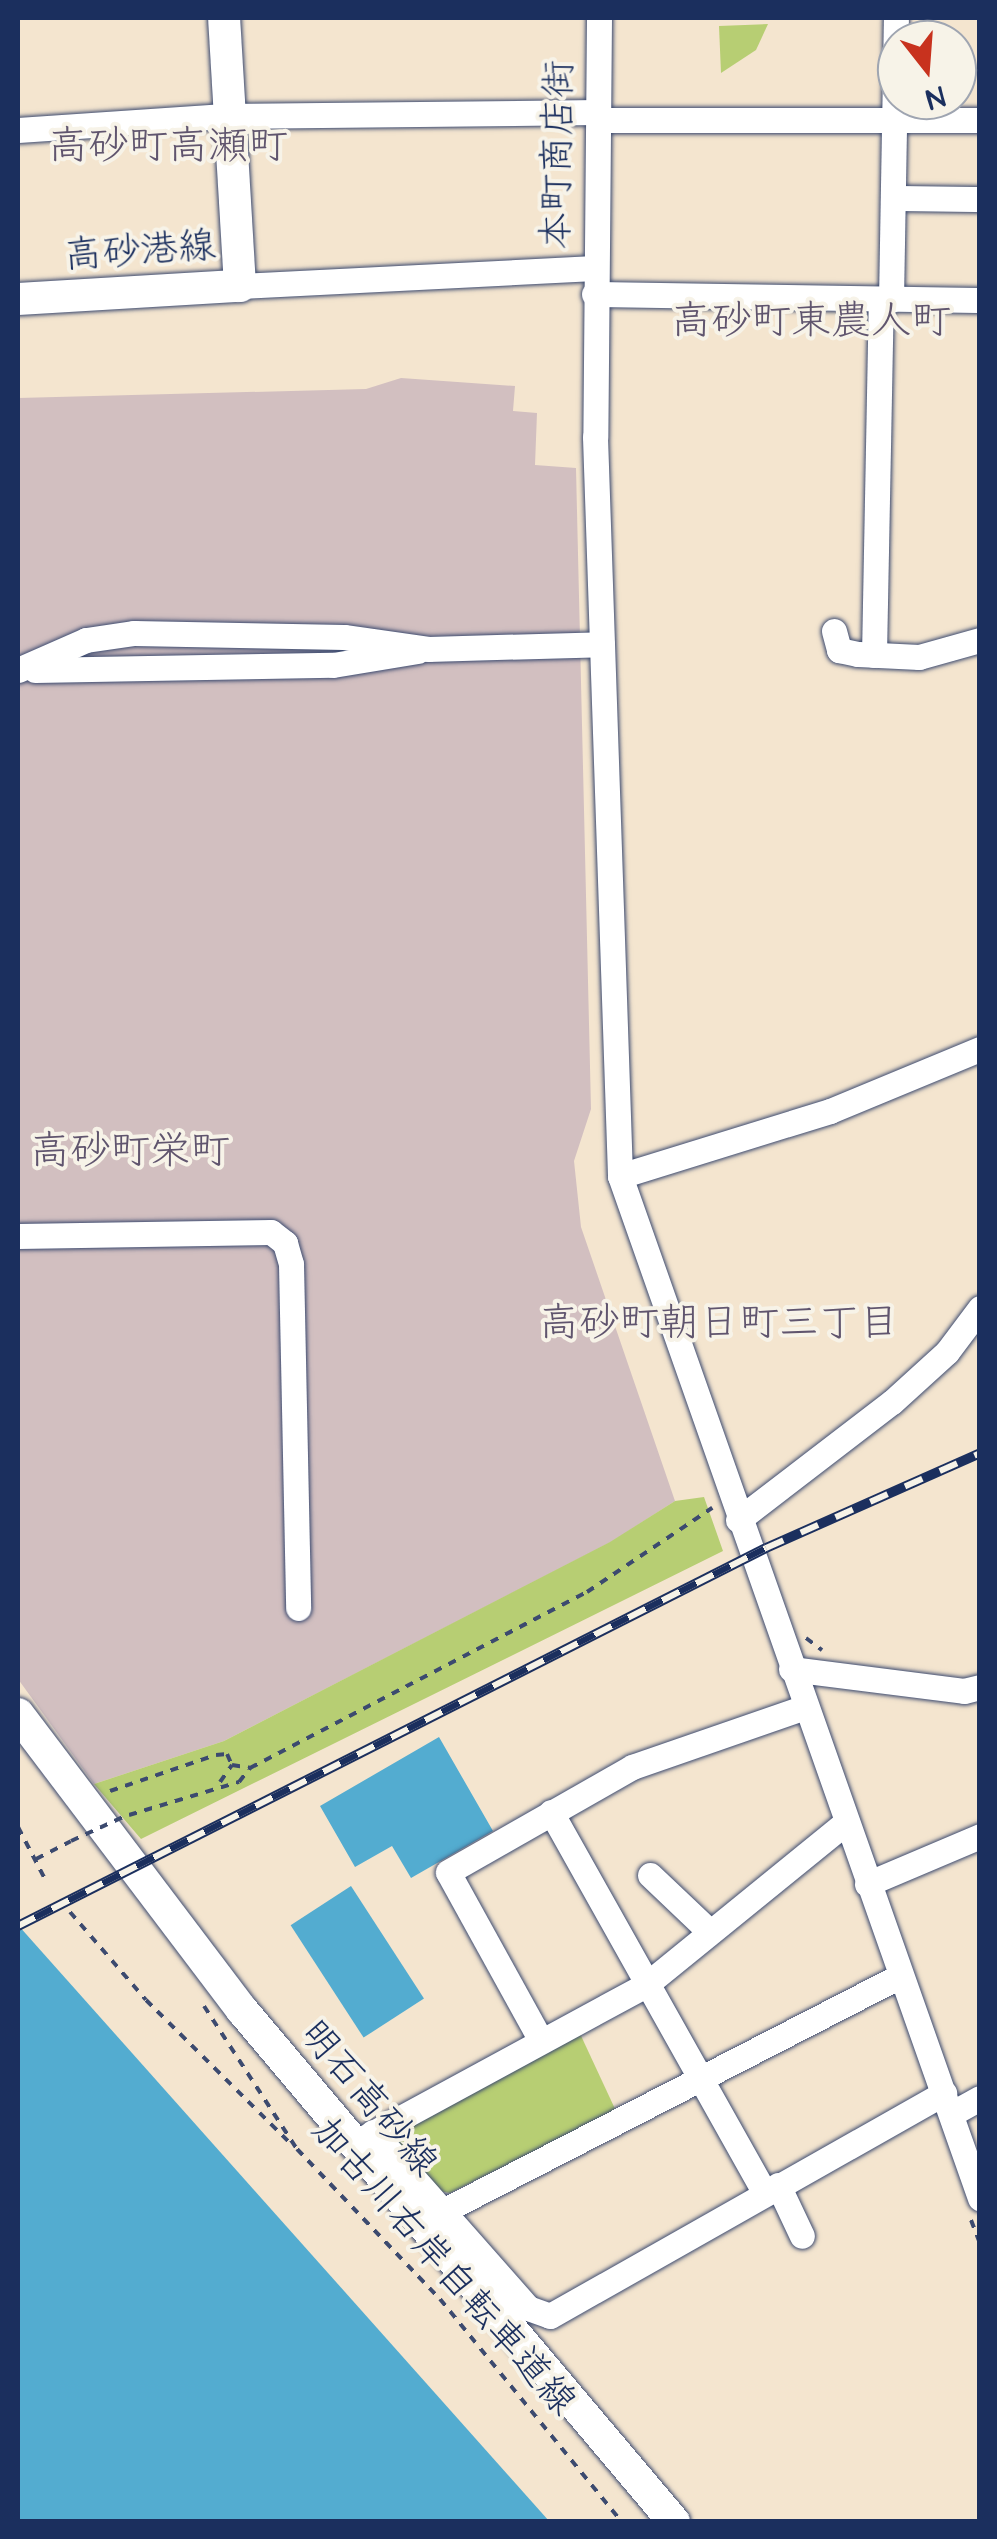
<!DOCTYPE html>
<meta charset="utf-8">
<style>
body{margin:0}
#map{position:relative;width:997px;height:2539px;overflow:hidden;background:#f4e5cf;font-family:"Architects Daughter","Klee One",sans-serif}
div>[style]{position:absolute}
.industrial>*{inset:0;background:#d2bfc0}
.green>*{inset:0;background:#b7ce73}
.water>*{inset:0;background:#53acd0;transform-origin:0 0}
.path>*{height:4px;margin-top:-2px;transform-origin:0;background:repeating-linear-gradient(90deg,#3c4a6f 0 8px,transparent 0 16px)}
.roads{filter:drop-shadow(0 0 2px #3c4a6f) drop-shadow(0 0 2px #3c4a6f)}
.minor>*{height:25px;margin:-12.5px;padding:0 12.5px;transform-origin:12.5px;border-radius:12.5px;background:#fff}
.major>*{height:32px;margin:-16px;padding:0 16px;transform-origin:16px;border-radius:16px;background:#fff}
.rail>*{height:10px;margin-top:-5px;transform-origin:0;background:repeating-linear-gradient(90deg,#f7f3e8 0 19px,#1b2f5e 0 38px);box-sizing:border-box;border-block:2px solid #1b2f5e}
.path-bridge>*{height:4px;margin-top:-2px;transform-origin:0;background:repeating-linear-gradient(90deg,#3c4a6f 0 8px,transparent 0 16px)}
span{translate:-50% -50%;white-space:nowrap;text-align:center;line-height:1.15;-webkit-text-stroke:8px #f7f3e8;paint-order:stroke}
.street-label{font-size:38px;color:#1b2f5e}
.neighbourhood-label{font-size:40px;color:#60556e}
.frame{position:absolute;inset:0;border:20px solid #1b2f5e;pointer-events:none}
.north{position:absolute;left:877px;top:20px;width:100px;height:100px;box-sizing:border-box;background:#f7f3e8;border:2px solid #9fa5b1;border-radius:50%;rotate:163deg;font-size:28px;font-weight:700;line-height:40px;text-align:center;color:#1b2f5e}
.north::after{content:'';display:block;margin:auto;width:35px;height:45px;background:#c8321e;clip-path:polygon(50% 0,100% 100%,50% 72%,0 100%)}
</style>
<div id="map">
<div class="industrial">
<i style="clip-path:polygon(401px 378px,515px 386px,513px 411px,537px 413px,535px 465px,576px 468px,591px 1109px,574px 1161px,581px 1227px,675px 1501px,611px 1542px,224px 1741px,94px 1784px,18px 1679px,18px 398px,366px 389px)"></i>
</div>
<div class="green">
<i style="clip-path:polygon(768px 24px,756px 50px,721px 73px,719px 26px)"></i>
<i style="clip-path:polygon(704px 1497px,723px 1551px,141px 1839px,94px 1784px,224px 1741px,610px 1542px,675px 1501px)"></i>
<i style="clip-path:polygon(576px 2025px,616px 2111px,450px 2193px,439px 2191px,387px 2138px)"></i>
</div>
<div class="water">
<i style="clip-path:polygon(439px 1737px,493px 1831px,411px 1878px,392px 1846px,355px 1867px,320px 1806px)"></i>
<i style="left:351px;top:1886px;width:134px;height:72px;rotate:57deg"></i>
<i style="clip-path:polygon(18px 1925px,549px 2521px,18px 2521px)"></i>
</div>
<div class="path">
<i style="left:806px;top:1638px;width:20px;rotate:37deg"></i>
<i style="left:220px;top:1782px;width:21px;rotate:-55deg"></i>
<i style="left:232px;top:1765px;width:18px;rotate:9deg"></i>
<i style="left:110px;top:1791px;width:112px;rotate:-18.8deg"></i>
<i style="left:216px;top:1755px;width:11px;rotate:-5deg"></i>
<i style="left:227px;top:1754px;width:12px;rotate:66deg"></i>
<i style="left:129px;top:1815px;width:115px;rotate:-16.7deg"></i>
<i style="left:239px;top:1782px;width:18px;rotate:-52deg"></i>
<i style="left:250px;top:1768px;width:380px;rotate:-27.6deg"></i>
<i style="left:587px;top:1592px;width:151px;rotate:-33.9deg"></i>
<i style="left:18px;top:1827px;width:61px;rotate:62.6deg"></i>
<i style="left:36px;top:1859px;width:39px;rotate:-27deg"></i>
<i style="left:70px;top:1912px;width:116px;rotate:49.2deg"></i>
<i style="left:146px;top:2000px;width:207px;rotate:44.8deg"></i>
<i style="left:204px;top:2006px;width:171px;rotate:57deg"></i>
<i style="left:297px;top:2149px;width:207px;rotate:46.4deg"></i>
<i style="left:440px;top:2299px;width:288px;rotate:50.8deg"></i>
<i style="left:971px;top:2220px;width:26px;rotate:69deg"></i>
</div>
<div class="roads">
<div class="minor">
<i style="left:599px;top:18px;width:419px;rotate:90.5deg"></i>
<i style="left:595px;top:437px;width:739px;rotate:88.06deg"></i>
<i style="left:620px;top:1176px;width:1084px;rotate:70.6deg"></i>
<i style="left:598px;top:120px;width:382px"></i>
<i style="left:18px;top:130px;width:207px;rotate:-3.9deg"></i>
<i style="left:225px;top:116px;width:373px;rotate:-0.6deg"></i>
<i style="left:893px;top:198px;width:87px;rotate:0.7deg"></i>
<i style="left:240px;top:286px;width:355px;rotate:-2.9deg"></i>
<i style="left:594px;top:294px;width:386px;rotate:0.9deg"></i>
<i style="left:891px;top:300px;width:282px;rotate:-89deg"></i>
<i style="left:834px;top:631px;width:20px;rotate:75deg"></i>
<i style="left:839px;top:650px;width:19px;rotate:12deg"></i>
<i style="left:858px;top:654px;width:61px;rotate:2.8deg"></i>
<i style="left:919px;top:657px;width:63px;rotate:-15.6deg"></i>
<i style="left:874px;top:655px;width:355px;rotate:-88.9deg"></i>
<i style="left:18px;top:670px;width:74px;rotate:-23.8deg"></i>
<i style="left:86px;top:640px;width:49px;rotate:-8.3deg"></i>
<i style="left:134px;top:633px;width:210px;rotate:1.1deg"></i>
<i style="left:344px;top:637px;width:85px;rotate:8.1deg"></i>
<i style="left:428px;top:649px;width:174px;rotate:-1.6deg"></i>
<i style="left:35px;top:670px;width:298px;rotate:-1deg"></i>
<i style="left:333px;top:665px;width:86px;rotate:-9.4deg"></i>
<i style="left:620px;top:1176px;width:220px;rotate:-17.2deg"></i>
<i style="left:830px;top:1111px;width:162px;rotate:-22.5deg"></i>
<i style="left:18px;top:1236px;width:253px;rotate:-0.9deg"></i>
<i style="left:271px;top:1232px;width:18px;rotate:38deg"></i>
<i style="left:285px;top:1243px;width:22px;rotate:74deg"></i>
<i style="left:291px;top:1264px;width:344px;rotate:88.8deg"></i>
<i style="left:738px;top:1520px;width:194px;rotate:-37.5deg"></i>
<i style="left:892px;top:1402px;width:74px;rotate:-42.3deg"></i>
<i style="left:947px;top:1352px;width:55px;rotate:-53.1deg"></i>
<i style="left:791px;top:1669px;width:174px;rotate:7.2deg"></i>
<i style="left:964px;top:1691px;width:16px;rotate:-14deg"></i>
<i style="left:551px;top:1812px;width:437px;rotate:60.7deg"></i>
<i style="left:650px;top:1875px;width:80px;rotate:43.5deg"></i>
<i style="left:867px;top:1884px;width:123px;rotate:-23deg"></i>
<i style="left:539px;top:2037px;width:188px;rotate:-118.9deg"></i>
<i style="left:448px;top:1872px;width:212px;rotate:-29.7deg"></i>
<i style="left:632px;top:1767px;width:183px;rotate:-19.1deg"></i>
<i style="left:951px;top:2114px;width:33px;rotate:-29deg"></i>
<i style="left:373px;top:2132px;width:235px;rotate:48.6deg"></i>
<i style="left:528px;top:2308px;width:23px;rotate:20deg"></i>
<i style="left:550px;top:2316px;width:453px;rotate:-29.5deg"></i>
<i style="left:362px;top:2139px;width:324px;rotate:-28.5deg"></i>
<i style="left:647px;top:1984px;width:255px;rotate:-39.1deg"></i>
<i style="left:778px;top:2185px;width:56px;rotate:64.8deg"></i>
<i style="left:443px;top:2211px;width:512px;rotate:-27.22deg"></i>
</div>
<div class="major">
<i style="left:18px;top:299px;width:222px;rotate:-3.4deg"></i>
<i style="left:240px;top:286px;width:268px;rotate:-93.4deg"></i>
<i style="left:18px;top:1714px;width:371px;rotate:52.9deg"></i>
<i style="left:242px;top:2010px;width:670px;rotate:49.84deg"></i>
</div>
</div>
<div class="rail">
<i style="left:18px;top:1926px;width:838px;rotate:-26.81deg"></i>
<i style="left:766px;top:1548px;width:234px;rotate:-23.9deg"></i>
</div>
<div class="path-bridge">
<i style="left:71px;top:1841px;width:60px;rotate:-24.8deg"></i>
</div>
<div class="street-label">
<span style="left:559px;top:155px;rotate:-89deg">本町商店街</span>
<span style="left:140px;top:252px;rotate:-4deg">高砂港線</span>
<span style="left:368px;top:2099px;rotate:50deg">明石高砂線</span>
<span style="left:443px;top:2267px;rotate:49deg">加古川右岸自転車道線</span>
</div>
<div class="neighbourhood-label">
<span style="left:168px;top:147px">高砂町高瀬町</span>
<span style="left:811px;top:322px">高砂町東農人町</span>
<span style="left:130px;top:1152px">高砂町栄町</span>
<span style="left:719px;top:1324px">高砂町朝日町三丁目</span>
</div>
<div class="frame"></div>
<div class="north">N</div>
</div>
